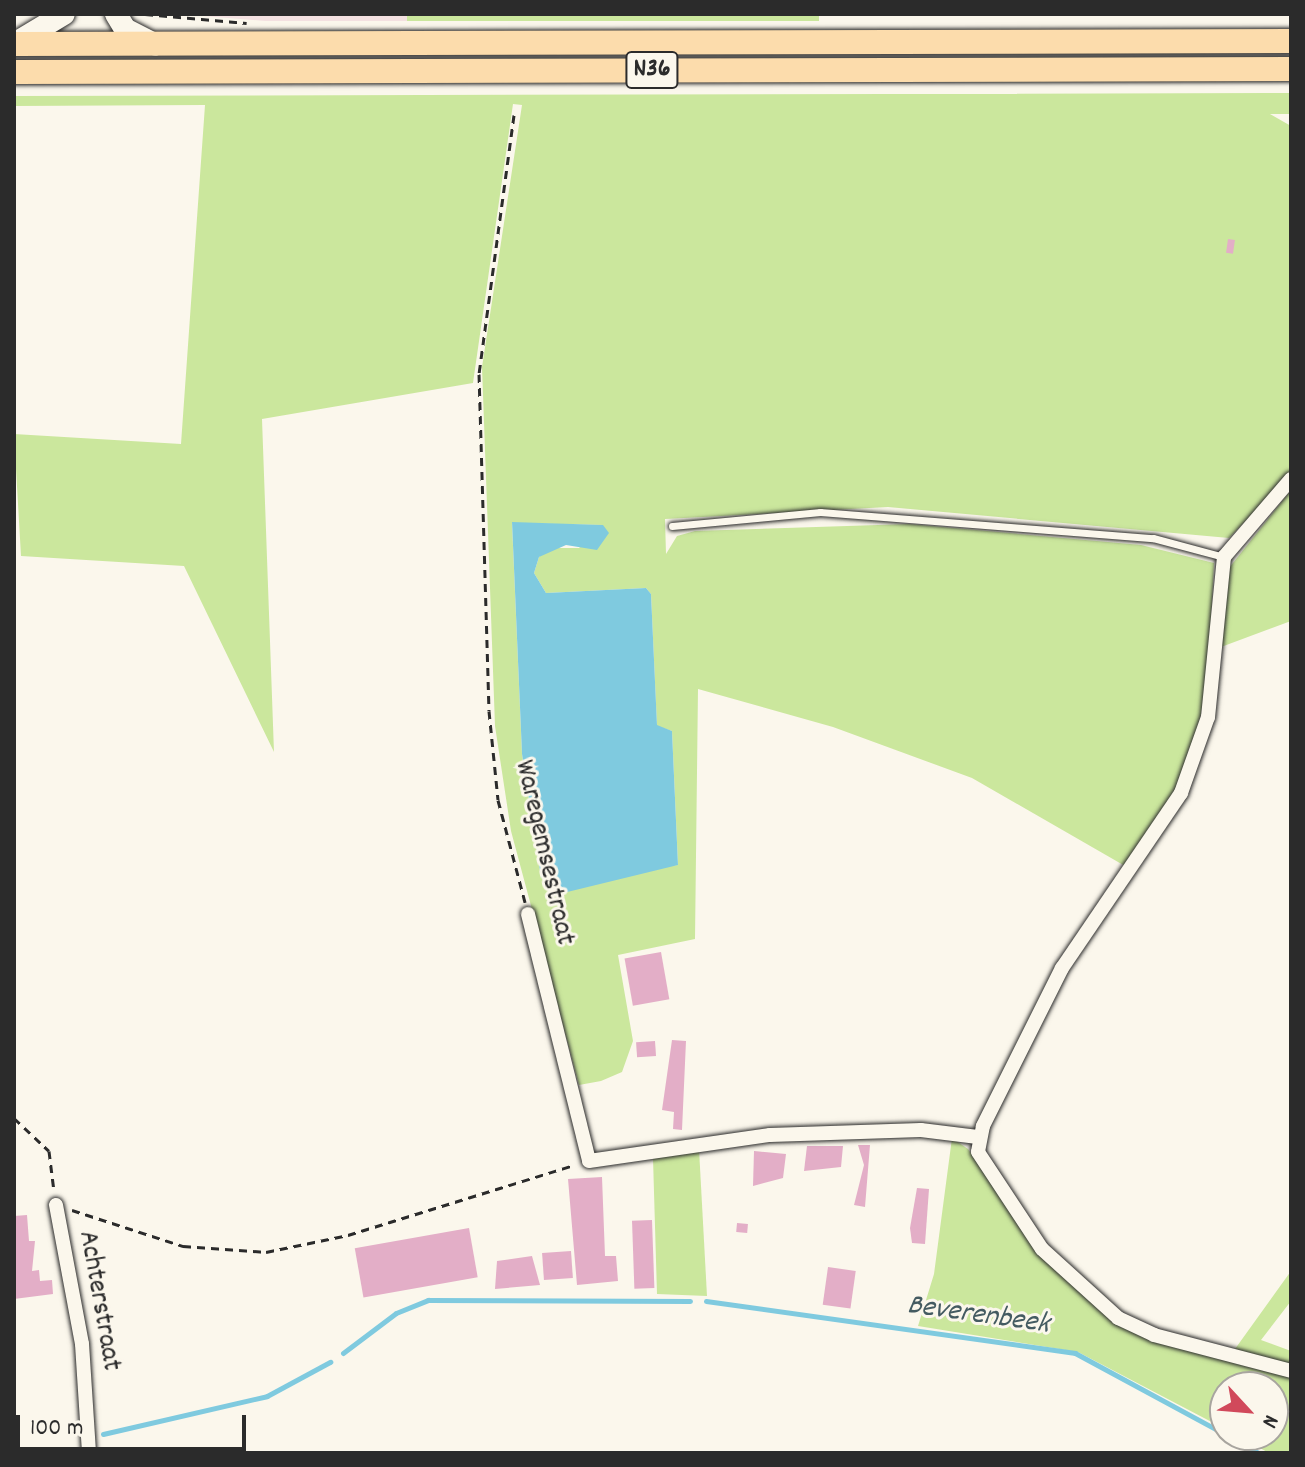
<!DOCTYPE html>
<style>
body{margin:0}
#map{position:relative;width:1305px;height:1467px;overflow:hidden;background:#fbf7ec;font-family:Dekko,sans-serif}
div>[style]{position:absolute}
.built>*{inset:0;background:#f4e1e1}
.green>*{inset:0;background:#cbe79d;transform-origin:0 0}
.water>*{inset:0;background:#7fcadf}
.stream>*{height:5px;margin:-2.5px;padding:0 2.5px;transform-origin:2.5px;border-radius:2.5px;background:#7fcadf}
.building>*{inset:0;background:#e3aec7;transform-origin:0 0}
.path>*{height:3px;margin-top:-1.5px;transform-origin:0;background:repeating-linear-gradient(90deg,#2b2b2b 0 8px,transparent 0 14px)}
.roads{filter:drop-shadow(0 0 2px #2b2b2b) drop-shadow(0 0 2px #2b2b2b)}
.lane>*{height:7px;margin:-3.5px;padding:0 3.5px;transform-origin:3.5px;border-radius:3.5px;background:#fbf7ec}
.street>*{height:14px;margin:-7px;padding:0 7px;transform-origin:7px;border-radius:7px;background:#fbf7ec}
.secondary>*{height:22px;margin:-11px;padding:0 11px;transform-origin:11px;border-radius:11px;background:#fbf7ec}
.primary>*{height:24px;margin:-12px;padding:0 12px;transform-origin:12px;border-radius:12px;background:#fcdcac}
span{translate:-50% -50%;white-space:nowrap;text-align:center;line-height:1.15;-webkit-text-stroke:6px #fbf7ec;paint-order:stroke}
.shield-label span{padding:2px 6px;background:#fbf7ec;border:2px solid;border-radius:6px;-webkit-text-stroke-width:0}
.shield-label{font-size:26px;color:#2b2b2b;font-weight:700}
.street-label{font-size:28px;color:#2b2b2b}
.water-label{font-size:30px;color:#445b61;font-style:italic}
.frame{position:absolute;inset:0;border:16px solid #2b2b2b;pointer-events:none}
.north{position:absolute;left:1209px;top:1371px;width:80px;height:80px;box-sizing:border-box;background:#fbf7ec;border:2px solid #a8a59f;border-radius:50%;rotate:116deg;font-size:22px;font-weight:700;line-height:32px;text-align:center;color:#2b2b2b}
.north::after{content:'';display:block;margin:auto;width:28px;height:36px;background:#d1495b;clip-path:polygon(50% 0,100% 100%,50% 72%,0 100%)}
.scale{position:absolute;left:16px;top:1415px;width:230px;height:36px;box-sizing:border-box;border:4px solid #2b2b2b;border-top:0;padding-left:10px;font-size:24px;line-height:28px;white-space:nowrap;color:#2b2b2b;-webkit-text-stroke:6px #fbf7ec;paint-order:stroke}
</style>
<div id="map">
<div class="built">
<i style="clip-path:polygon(178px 14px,407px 14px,407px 21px,265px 21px)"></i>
</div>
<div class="green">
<i style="left:407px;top:14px;width:412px;height:7px"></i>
<i style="clip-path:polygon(evenodd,1291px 93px,1291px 114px,1270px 114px,1291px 126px,1291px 474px,1229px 538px,888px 507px,665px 519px,666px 554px,677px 536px,695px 531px,909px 524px,1141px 545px,1214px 563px,1208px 682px,1194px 745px,1169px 804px,1125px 866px,972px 778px,833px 727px,698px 689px,695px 939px,618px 955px,633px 1041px,622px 1072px,601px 1081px,579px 1085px,511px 831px,495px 726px,482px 367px,522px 105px,513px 104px,473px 383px,262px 419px,274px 752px,184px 566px,21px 556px,14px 434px,181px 444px,205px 105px,14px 106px,14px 96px,1291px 93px,512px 523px,603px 525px,579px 548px,549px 548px,539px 557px,534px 573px,546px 593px,646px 588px,651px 594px,657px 726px,672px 731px,678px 865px,541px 877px,522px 754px,512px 523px)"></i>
<i style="clip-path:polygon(1291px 490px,1291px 621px,1221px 647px,1225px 573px)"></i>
<i style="clip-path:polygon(952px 1138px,968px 1149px,1053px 1266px,1106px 1315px,1291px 1375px,1291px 1453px,1269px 1453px,1236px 1435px,1273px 1435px,1273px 1387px,1225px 1387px,1225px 1429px,1078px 1352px,918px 1326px,934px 1274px)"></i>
<i style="clip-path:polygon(699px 1149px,707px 1296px,657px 1294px,653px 1158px)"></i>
<i style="clip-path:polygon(1291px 1271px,1291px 1301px,1261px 1340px,1291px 1351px,1291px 1366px,1235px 1349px)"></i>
</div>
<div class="water">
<i style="clip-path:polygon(512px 522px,603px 525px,609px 533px,597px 550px,566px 545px,539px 557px,534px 573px,546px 593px,646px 588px,651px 594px,657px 725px,672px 731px,678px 865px,559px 894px,541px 877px,522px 754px)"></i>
</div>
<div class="stream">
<i style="left:706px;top:1301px;width:373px;rotate:8deg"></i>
<i style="left:1075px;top:1353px;width:170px;rotate:28.4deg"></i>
<i style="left:343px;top:1353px;width:66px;rotate:-37deg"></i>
<i style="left:396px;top:1313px;width:35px;rotate:-22deg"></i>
<i style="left:428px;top:1300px;width:262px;rotate:0.2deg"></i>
<i style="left:103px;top:1434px;width:168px;rotate:-13deg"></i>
<i style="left:267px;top:1396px;width:72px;rotate:-28.4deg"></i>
<i style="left:1226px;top:1435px;width:38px;rotate:29deg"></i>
</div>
<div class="building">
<i style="left:1228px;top:239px;width:7px;height:14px;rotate:8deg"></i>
<i style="left:661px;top:952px;width:48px;height:37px;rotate:80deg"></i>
<i style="clip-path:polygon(672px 1040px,686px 1041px,682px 1130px,673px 1129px,674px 1112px,662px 1110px)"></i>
<i style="left:655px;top:1041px;width:15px;height:19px;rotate:86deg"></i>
<i style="clip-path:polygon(858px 1145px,870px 1145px,865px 1207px,854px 1205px,864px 1165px)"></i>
<i style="clip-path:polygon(807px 1146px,843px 1146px,841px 1167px,804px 1171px)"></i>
<i style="clip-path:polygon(754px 1151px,786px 1154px,783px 1178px,753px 1186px)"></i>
<i style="clip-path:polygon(602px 1177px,605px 1256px,616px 1256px,618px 1281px,577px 1285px,568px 1179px)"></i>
<i style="clip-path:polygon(917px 1188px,929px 1189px,925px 1244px,912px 1243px,910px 1228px)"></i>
<i style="clip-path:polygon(27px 1215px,29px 1241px,35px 1241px,32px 1271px,39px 1270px,40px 1281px,52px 1280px,53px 1294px,14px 1299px,14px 1216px)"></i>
<i style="left:652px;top:1220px;width:68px;height:20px;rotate:88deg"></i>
<i style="left:737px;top:1223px;width:11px;height:9px;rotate:5deg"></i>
<i style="left:469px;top:1228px;width:50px;height:116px;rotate:80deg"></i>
<i style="left:571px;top:1251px;width:27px;height:29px;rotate:86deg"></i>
<i style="clip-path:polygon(532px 1256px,540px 1285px,495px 1289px,497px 1261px)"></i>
<i style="left:828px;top:1267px;width:28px;height:38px;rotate:8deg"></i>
</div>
<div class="path">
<i style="left:145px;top:14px;width:102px;rotate:5deg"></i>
<i style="left:514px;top:115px;width:261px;rotate:97.7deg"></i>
<i style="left:479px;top:374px;width:337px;rotate:88.3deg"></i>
<i style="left:489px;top:711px;width:89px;rotate:84.2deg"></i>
<i style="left:498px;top:800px;width:106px;rotate:75.2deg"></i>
<i style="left:14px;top:1118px;width:48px;rotate:43.3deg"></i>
<i style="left:49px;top:1151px;width:40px;rotate:82.9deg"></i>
<i style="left:72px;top:1210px;width:117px;rotate:18deg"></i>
<i style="left:183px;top:1246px;width:83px;rotate:4.1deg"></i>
<i style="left:266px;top:1252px;width:84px;rotate:-11.7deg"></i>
<i style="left:348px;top:1235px;width:237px;rotate:-17.2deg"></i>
</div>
<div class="roads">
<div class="lane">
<i style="left:672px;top:526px;width:149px;rotate:-5.4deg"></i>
<i style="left:820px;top:512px;width:334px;rotate:4.5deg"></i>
<i style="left:1153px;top:538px;width:73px;rotate:15deg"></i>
</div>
<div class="street">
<i style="left:1291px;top:479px;width:103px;rotate:130.7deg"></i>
<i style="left:1224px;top:557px;width:161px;rotate:95.7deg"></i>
<i style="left:1208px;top:717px;width:81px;rotate:109.6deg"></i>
<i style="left:1181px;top:793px;width:212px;rotate:124.2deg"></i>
<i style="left:1062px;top:968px;width:177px;rotate:116.6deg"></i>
<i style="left:983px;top:1126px;width:26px;rotate:101deg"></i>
<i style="left:978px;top:1152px;width:116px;rotate:56.6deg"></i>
<i style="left:1042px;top:1249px;width:103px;rotate:42.2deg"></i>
<i style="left:1118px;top:1318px;width:40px;rotate:25deg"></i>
<i style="left:1154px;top:1335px;width:142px;rotate:14.7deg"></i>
<i style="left:528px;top:914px;width:254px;rotate:76.1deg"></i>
<i style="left:589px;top:1161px;width:183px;rotate:-8.2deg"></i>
<i style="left:770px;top:1135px;width:151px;rotate:-1.9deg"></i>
<i style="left:921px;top:1130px;width:57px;rotate:7deg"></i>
<i style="left:56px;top:1205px;width:141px;rotate:79.4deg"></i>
<i style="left:82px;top:1344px;width:109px;rotate:86.3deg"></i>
</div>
<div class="secondary">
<i style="left:116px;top:14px;width:17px;rotate:59deg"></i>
<i style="left:125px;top:29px;width:34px;rotate:27deg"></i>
<i style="left:14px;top:44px;width:58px;rotate:-31deg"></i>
</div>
<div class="primary">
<i style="left:14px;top:44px;width:1277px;rotate:-0.13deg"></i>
<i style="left:14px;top:72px;width:1277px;rotate:-0.13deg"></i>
</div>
</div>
<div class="shield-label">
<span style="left:652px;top:70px">N36</span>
</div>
<div class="street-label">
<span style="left:543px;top:853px;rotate:77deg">Waregemsestraat</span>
<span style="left:98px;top:1301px;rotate:80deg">Achterstraat</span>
</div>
<div class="water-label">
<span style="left:978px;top:1317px;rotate:8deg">Beverenbeek</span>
</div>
<div class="frame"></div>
<div class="north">N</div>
<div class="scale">100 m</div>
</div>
